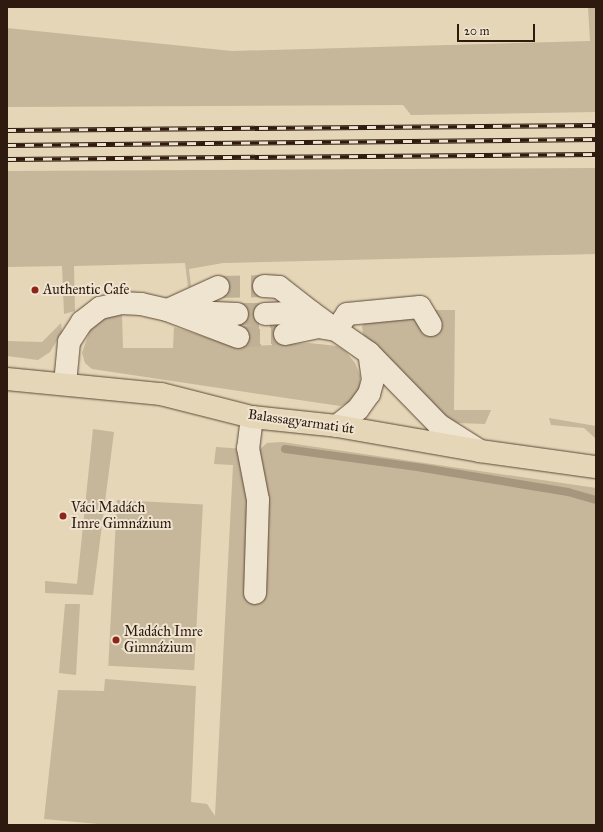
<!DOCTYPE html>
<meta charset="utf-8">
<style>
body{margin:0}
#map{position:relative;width:603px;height:832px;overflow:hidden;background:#e5d6b7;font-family:"IM FELL Great Primer",serif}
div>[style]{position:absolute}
.green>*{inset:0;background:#c6b69a;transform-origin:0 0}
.stream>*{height:8px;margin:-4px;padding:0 4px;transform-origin:4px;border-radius:4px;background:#a7967e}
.minor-tunnel>*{height:22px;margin-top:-11px;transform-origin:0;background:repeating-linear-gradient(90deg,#c0b095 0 22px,transparent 0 33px)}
.roads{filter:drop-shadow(0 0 1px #5c4938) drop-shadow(0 0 1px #5c4938)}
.minor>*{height:22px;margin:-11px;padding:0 11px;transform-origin:11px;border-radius:11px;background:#eee4d0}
.major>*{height:22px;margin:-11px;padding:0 11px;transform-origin:11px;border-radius:11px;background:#e5d6b7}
.rail>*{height:4.5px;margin-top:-2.25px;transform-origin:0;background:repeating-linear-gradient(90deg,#eee4d0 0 9px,#2e1a0e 0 18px);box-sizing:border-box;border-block:1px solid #2e1a0e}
.dots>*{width:11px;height:11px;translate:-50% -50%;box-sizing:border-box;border:2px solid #eee4d0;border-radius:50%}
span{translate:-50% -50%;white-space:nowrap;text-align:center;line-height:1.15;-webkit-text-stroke:4px #eee4d0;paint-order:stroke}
.poi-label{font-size:14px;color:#2e1a0e}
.left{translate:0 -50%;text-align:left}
.street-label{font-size:14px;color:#2e1a0e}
.frame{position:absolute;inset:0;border:8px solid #2e1a0e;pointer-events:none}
.scale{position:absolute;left:457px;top:24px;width:78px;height:18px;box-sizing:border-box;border:2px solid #2e1a0e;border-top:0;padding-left:5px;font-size:12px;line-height:14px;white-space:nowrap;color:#2e1a0e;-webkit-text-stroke:3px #eee4d0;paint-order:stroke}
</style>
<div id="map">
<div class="green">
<i style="clip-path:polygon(588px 7px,596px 7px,596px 112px,411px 115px,403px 105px,7px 107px,7px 28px,232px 51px,590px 41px)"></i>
<i style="clip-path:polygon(596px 168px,596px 254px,223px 263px,189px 269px,191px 286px,188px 287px,185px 263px,74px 266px,75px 311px,64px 314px,62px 266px,7px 267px,7px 171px)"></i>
<i style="clip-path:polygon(435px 310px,455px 310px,454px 410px,491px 410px,485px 424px,458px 423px,441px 415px,363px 334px,362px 326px,368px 320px)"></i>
<i style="clip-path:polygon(122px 315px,123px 348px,173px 348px,174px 327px,237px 347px,309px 343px,337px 346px,346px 352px,355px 363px,360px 375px,360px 390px,353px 401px,340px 406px,92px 369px,85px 363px,82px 353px,90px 330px,104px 318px)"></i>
<i style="clip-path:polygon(61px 323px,62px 332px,50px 352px,38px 360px,7px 356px,7px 341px,42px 342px)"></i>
<i style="clip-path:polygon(549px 418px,596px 426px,596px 439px,584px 428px,551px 425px)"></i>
<i style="clip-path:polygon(93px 429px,114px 432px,93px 595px,45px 593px,45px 581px,77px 584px)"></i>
<i style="clip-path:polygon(282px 442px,596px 488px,596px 825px,109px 825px,44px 819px,58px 690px,104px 691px,105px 679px,196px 686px,191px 802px,207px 804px,215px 816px,233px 465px,214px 464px,216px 447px,259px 450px,267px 443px)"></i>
<i style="left:117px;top:500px;width:86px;height:166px;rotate:3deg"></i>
<i style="clip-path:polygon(65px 604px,80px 604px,76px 675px,59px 673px)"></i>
</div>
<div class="stream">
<i style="left:285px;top:449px;width:139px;rotate:7.8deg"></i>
<i style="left:423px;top:468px;width:147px;rotate:9.4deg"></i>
<i style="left:568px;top:492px;width:29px;rotate:16deg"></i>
</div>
<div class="minor-tunnel">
<i style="left:218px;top:287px;width:46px;rotate:-1.2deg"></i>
<i style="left:237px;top:314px;width:28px"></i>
<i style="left:238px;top:337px;width:47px;rotate:-3.7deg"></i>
</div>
<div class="roads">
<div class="minor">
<i style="left:264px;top:286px;width:15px;rotate:4deg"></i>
<i style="left:279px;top:287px;width:41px;rotate:38deg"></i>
<i style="left:170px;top:309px;width:53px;rotate:-24.6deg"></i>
<i style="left:192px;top:312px;width:45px;rotate:2.5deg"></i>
<i style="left:265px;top:314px;width:46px;rotate:-2.5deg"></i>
<i style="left:311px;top:312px;width:31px;rotate:36deg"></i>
<i style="left:336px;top:330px;width:19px;rotate:-55deg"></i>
<i style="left:347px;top:314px;width:73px;rotate:-5.5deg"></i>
<i style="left:420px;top:307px;width:21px;rotate:59deg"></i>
<i style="left:285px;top:334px;width:34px;rotate:-12deg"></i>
<i style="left:318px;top:327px;width:18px;rotate:9deg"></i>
<i style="left:336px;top:330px;width:40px;rotate:34.9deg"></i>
<i style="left:369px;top:353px;width:100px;rotate:45.8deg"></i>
<i style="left:439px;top:425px;width:49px;rotate:32.4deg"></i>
<i style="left:65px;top:384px;width:42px;rotate:-84.6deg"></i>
<i style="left:69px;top:342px;width:24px;rotate:-57deg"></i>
<i style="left:82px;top:322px;width:23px;rotate:-38deg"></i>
<i style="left:100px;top:308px;width:22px;rotate:-13deg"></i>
<i style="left:121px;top:303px;width:20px;rotate:3deg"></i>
<i style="left:141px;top:304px;width:27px;rotate:13deg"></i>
<i style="left:167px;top:310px;width:76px;rotate:20.8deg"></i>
<i style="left:252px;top:417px;width:31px;rotate:97deg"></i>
<i style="left:248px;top:448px;width:53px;rotate:79.1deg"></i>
<i style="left:258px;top:500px;width:93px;rotate:91.8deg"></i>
<i style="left:337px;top:426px;width:27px;rotate:-39deg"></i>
<i style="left:358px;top:409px;width:19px;rotate:-54deg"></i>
<i style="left:369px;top:394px;width:15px;rotate:-74deg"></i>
<i style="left:373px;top:380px;width:27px;rotate:-98deg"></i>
</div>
<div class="major">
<i style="left:7px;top:379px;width:155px;rotate:5.6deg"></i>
<i style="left:161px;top:394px;width:94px;rotate:14.2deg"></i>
<i style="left:252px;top:417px;width:85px;rotate:6deg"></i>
<i style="left:337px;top:426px;width:145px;rotate:9.9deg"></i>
<i style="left:480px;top:451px;width:117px;rotate:7.9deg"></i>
</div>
</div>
<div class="rail">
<i style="left:7px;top:130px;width:589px;rotate:-0.49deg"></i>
<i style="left:7px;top:145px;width:589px;rotate:-0.58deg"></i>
<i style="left:7px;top:159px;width:589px;rotate:-0.49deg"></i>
</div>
<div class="dots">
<i style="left:35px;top:290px;background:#8f2418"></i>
<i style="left:63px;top:516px;background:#8f2418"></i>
<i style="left:116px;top:640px;background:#8f2418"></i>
</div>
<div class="poi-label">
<span class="left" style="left:43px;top:290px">Authentic Cafe</span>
<span class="left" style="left:71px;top:516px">Váci Madách<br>Imre Gimnázium</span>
<span class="left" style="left:124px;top:640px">Madách Imre<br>Gimnázium</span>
</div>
<div class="street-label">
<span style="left:301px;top:422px;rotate:8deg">Balassagyarmati út</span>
</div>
<div class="frame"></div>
<div class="scale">20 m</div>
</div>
